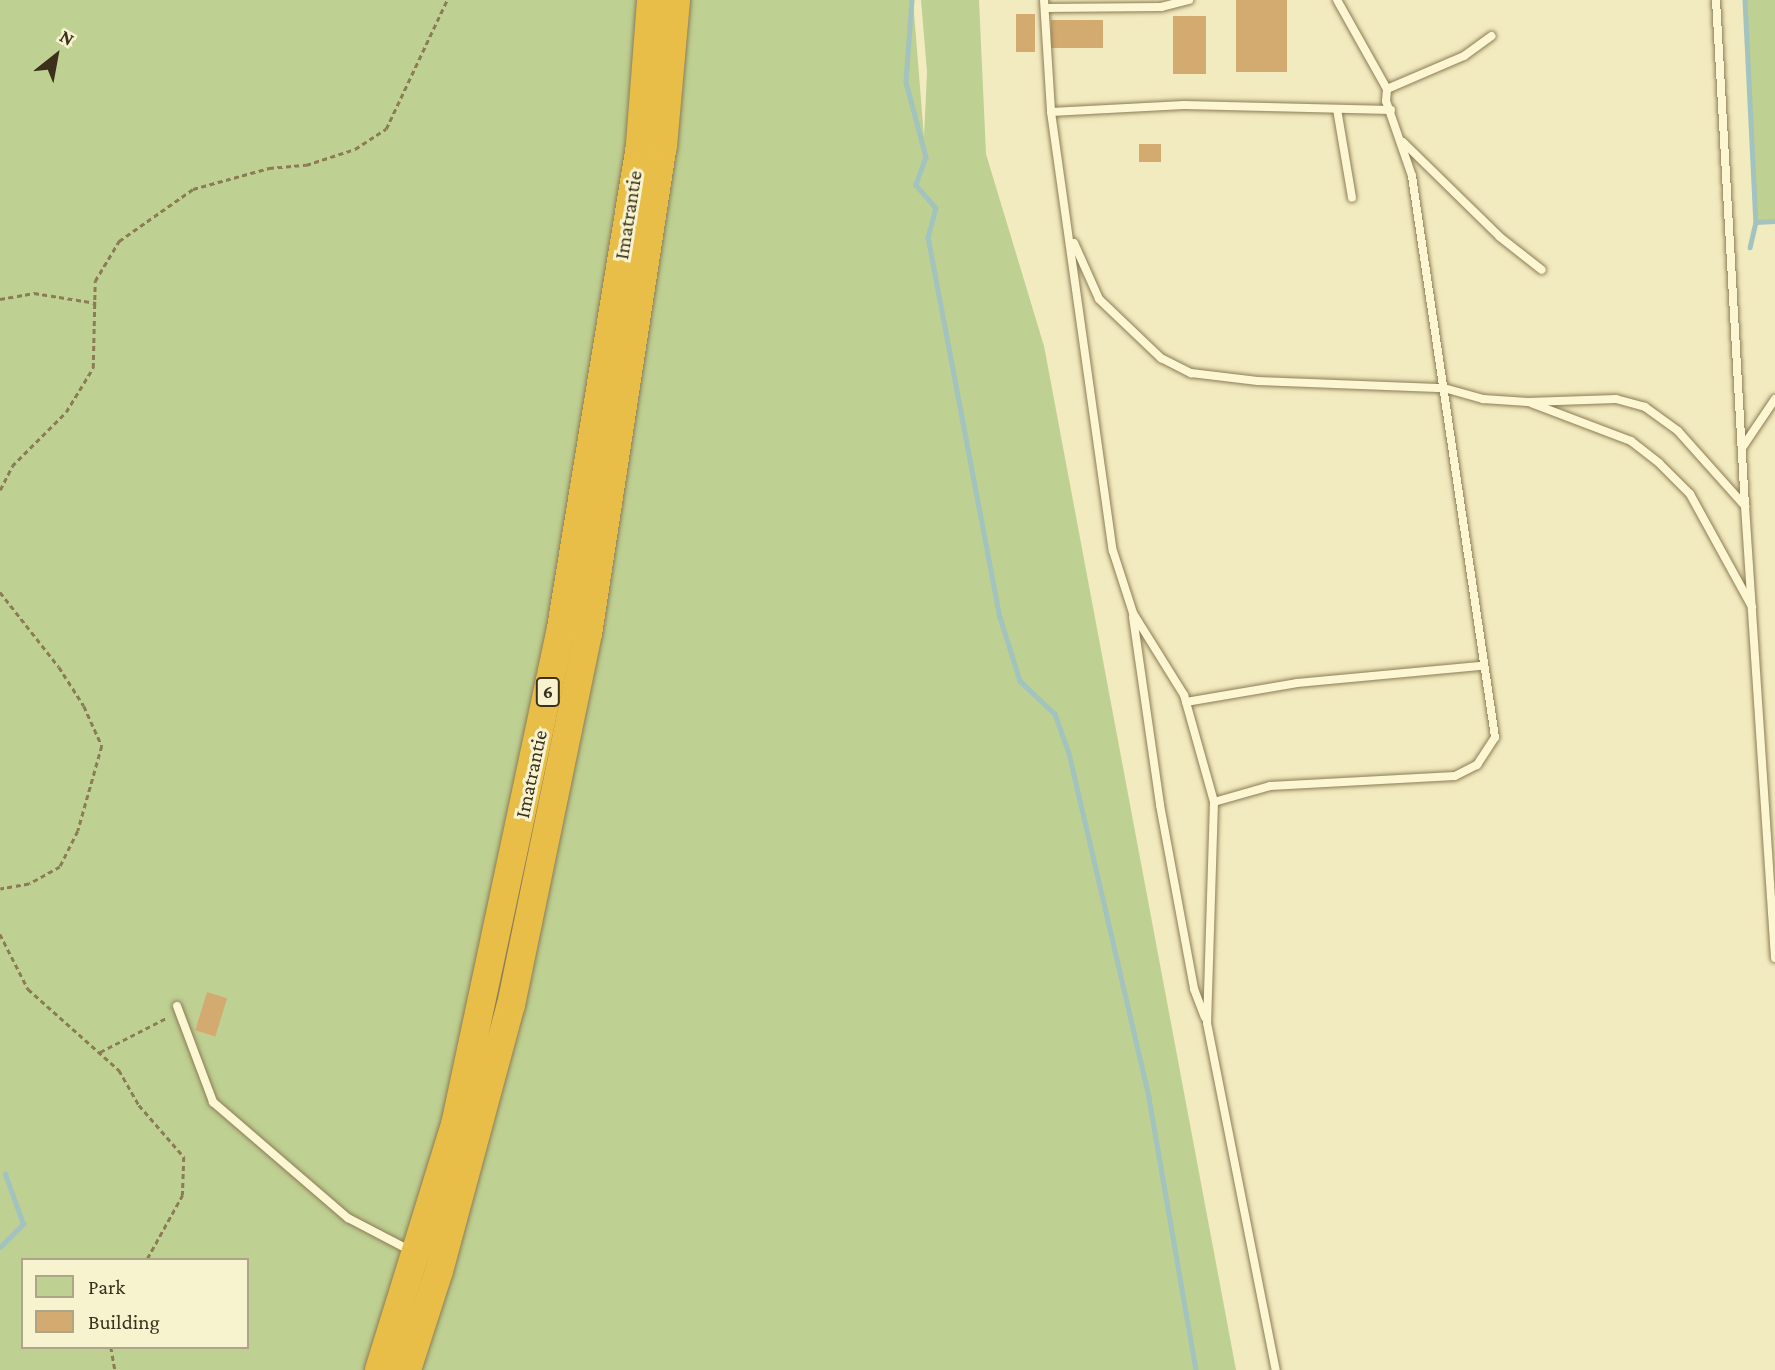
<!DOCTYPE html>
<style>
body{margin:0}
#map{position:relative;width:1775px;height:1370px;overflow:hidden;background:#f2ebbf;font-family:"Crimson Pro",serif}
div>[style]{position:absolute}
.green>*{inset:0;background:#bed092}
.stream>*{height:4.5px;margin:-2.25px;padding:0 2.25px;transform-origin:2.25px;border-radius:2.25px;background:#a3c3bf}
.building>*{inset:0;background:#d3ab71;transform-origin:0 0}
.path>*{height:2.5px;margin-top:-1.25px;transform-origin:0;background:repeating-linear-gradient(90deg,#8c7c56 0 5px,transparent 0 8.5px)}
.roads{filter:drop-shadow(0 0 2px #8c7c56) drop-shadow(0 0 2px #8c7c56)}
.service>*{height:8px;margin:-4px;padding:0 4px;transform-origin:4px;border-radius:4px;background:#fcf6d3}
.motorway>*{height:28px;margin:-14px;padding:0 14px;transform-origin:14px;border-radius:14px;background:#e9be48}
span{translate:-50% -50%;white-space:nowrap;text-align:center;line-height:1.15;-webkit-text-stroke:6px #f8f3cf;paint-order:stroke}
.shield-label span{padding:2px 5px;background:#f8f3cf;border:2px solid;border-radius:5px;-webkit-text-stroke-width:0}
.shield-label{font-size:19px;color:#3a301c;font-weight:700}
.street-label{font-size:21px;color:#3a301c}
.legend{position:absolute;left:21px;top:1258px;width:228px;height:91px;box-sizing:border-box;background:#f8f3cf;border:2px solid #aca587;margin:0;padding:9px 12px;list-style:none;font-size:21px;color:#3a301c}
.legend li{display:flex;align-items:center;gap:14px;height:35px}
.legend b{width:35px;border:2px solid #aca587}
.north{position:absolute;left:21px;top:21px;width:70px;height:70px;-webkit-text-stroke:5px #f8f3cf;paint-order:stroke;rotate:31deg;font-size:19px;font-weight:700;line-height:28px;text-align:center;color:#3a301c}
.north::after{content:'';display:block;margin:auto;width:24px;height:32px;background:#3a301c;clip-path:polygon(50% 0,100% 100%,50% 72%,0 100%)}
</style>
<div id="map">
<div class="green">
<i style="clip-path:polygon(evenodd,0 0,913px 0,924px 137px,927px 72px,921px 0,979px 0,986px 154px,1044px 346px,1236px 1370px,0 1370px,0 0,23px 1260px,247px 1260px,247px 1347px,23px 1347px,23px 1260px)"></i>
<i style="clip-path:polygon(1745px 0,1775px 0,1775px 221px,1756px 222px)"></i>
</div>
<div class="stream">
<i style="left:912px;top:0;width:82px;rotate:94.2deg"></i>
<i style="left:906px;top:82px;width:78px;rotate:75.1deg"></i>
<i style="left:926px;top:157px;width:30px;rotate:110deg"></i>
<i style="left:916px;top:185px;width:30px;rotate:49deg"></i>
<i style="left:936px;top:208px;width:30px;rotate:105deg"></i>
<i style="left:928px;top:237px;width:387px;rotate:79.3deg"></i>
<i style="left:1000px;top:617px;width:67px;rotate:72.6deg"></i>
<i style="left:1020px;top:681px;width:48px;rotate:43.3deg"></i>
<i style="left:1055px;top:714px;width:41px;rotate:70.3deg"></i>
<i style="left:1069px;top:753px;width:354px;rotate:76.9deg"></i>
<i style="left:1149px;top:1098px;width:276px;rotate:80.2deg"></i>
<i style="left:1745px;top:0;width:222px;rotate:87.2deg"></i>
<i style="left:1756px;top:222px;width:26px;rotate:103deg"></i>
<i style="left:1756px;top:222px;width:19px;rotate:-3deg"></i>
<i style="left:0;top:1247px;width:33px;rotate:-45deg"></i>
<i style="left:23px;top:1224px;width:53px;rotate:-109.8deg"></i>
</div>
<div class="building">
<i style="left:1236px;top:0;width:51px;height:72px"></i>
<i style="left:1016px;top:14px;width:19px;height:38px"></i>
<i style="left:1173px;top:16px;width:33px;height:58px"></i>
<i style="left:1051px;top:20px;width:52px;height:28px"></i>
<i style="left:1139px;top:144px;width:22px;height:18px"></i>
<i style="left:207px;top:992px;width:21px;height:40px;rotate:17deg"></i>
</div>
<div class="path">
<i style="left:0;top:299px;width:35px;rotate:-10deg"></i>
<i style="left:34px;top:293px;width:63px;rotate:9.2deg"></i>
<i style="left:0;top:490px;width:27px;rotate:-63deg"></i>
<i style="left:12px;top:466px;width:76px;rotate:-45deg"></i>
<i style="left:66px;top:412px;width:52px;rotate:-58.5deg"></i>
<i style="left:93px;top:368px;width:87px;rotate:-88.7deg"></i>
<i style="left:95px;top:281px;width:47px;rotate:-59deg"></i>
<i style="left:119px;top:241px;width:90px;rotate:-35.1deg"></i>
<i style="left:193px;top:189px;width:79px;rotate:-15.4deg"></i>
<i style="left:269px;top:168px;width:37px;rotate:-5deg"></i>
<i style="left:306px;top:165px;width:52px;rotate:-18.1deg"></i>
<i style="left:355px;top:149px;width:37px;rotate:-33deg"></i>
<i style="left:386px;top:129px;width:143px;rotate:-64.7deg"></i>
<i style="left:0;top:592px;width:95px;rotate:51.8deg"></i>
<i style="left:59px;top:667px;width:46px;rotate:57.3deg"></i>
<i style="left:84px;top:706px;width:44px;rotate:65.8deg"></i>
<i style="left:102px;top:746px;width:88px;rotate:105.8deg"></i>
<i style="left:78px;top:831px;width:40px;rotate:116.6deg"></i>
<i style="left:60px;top:867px;width:35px;rotate:151deg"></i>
<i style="left:29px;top:884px;width:29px;rotate:170deg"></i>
<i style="left:0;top:934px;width:62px;rotate:63deg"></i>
<i style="left:28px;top:989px;width:122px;rotate:41.7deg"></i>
<i style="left:119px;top:1070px;width:40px;rotate:60.3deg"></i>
<i style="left:139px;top:1105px;width:69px;rotate:49.1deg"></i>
<i style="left:184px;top:1157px;width:38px;rotate:92deg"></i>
<i style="left:183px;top:1195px;width:74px;rotate:119deg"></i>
<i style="left:100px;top:1052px;width:76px;rotate:-27.2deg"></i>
<i style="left:111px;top:1347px;width:23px;rotate:80deg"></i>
</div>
<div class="roads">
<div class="service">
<i style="left:1044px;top:0;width:112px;rotate:86.4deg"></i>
<i style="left:1051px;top:112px;width:443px;rotate:82deg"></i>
<i style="left:1113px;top:551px;width:65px;rotate:72.1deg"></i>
<i style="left:1133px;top:613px;width:97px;rotate:58.1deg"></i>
<i style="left:1184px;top:695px;width:111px;rotate:74.3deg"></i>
<i style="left:1214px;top:802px;width:221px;rotate:91.8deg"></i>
<i style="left:1207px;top:1023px;width:354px;rotate:78.8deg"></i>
<i style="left:1716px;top:0;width:507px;rotate:86.72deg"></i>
<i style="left:1046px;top:8px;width:115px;rotate:-0.5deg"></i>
<i style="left:1161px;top:7px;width:29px;rotate:-14deg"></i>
<i style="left:1387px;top:89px;width:84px;rotate:-23.2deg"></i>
<i style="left:1464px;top:56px;width:34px;rotate:-36deg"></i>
<i style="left:1337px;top:109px;width:90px;rotate:80.4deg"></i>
<i style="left:1051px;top:112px;width:133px;rotate:-3deg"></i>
<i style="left:1184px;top:105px;width:207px;rotate:1.4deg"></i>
<i style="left:1403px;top:142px;width:136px;rotate:44.4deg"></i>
<i style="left:1500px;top:237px;width:53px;rotate:38.2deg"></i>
<i style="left:1074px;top:243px;width:61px;rotate:65.9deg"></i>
<i style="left:1099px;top:299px;width:86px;rotate:43.6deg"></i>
<i style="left:1161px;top:358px;width:34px;rotate:27deg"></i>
<i style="left:1191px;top:373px;width:67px;rotate:6.8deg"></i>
<i style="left:1258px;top:381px;width:186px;rotate:2.2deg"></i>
<i style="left:1444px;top:388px;width:41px;rotate:15.8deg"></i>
<i style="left:1483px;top:399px;width:45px;rotate:3.8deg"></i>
<i style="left:1528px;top:402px;width:88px;rotate:-2deg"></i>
<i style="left:1616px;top:399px;width:30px;rotate:15deg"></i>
<i style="left:1645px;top:407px;width:41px;rotate:36deg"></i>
<i style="left:1678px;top:431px;width:101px;rotate:48.2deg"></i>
<i style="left:1745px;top:506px;width:453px;rotate:86.2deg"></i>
<i style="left:1531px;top:403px;width:107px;rotate:20.8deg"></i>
<i style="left:1631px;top:441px;width:36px;rotate:38deg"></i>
<i style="left:1659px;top:463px;width:44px;rotate:45deg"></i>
<i style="left:1690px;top:494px;width:129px;rotate:61.2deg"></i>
<i style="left:1742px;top:448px;width:59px;rotate:-56deg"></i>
<i style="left:1133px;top:617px;width:190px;rotate:81.8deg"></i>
<i style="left:1160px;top:805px;width:187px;rotate:79.5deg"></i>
<i style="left:1194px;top:989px;width:30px;rotate:69deg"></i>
<i style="left:1186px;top:702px;width:113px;rotate:-9.7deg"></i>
<i style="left:1297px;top:683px;width:186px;rotate:-5.3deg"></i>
<i style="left:1214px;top:802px;width:58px;rotate:-15.9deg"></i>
<i style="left:1270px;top:786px;width:185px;rotate:-3.1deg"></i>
<i style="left:1455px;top:776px;width:25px;rotate:-27deg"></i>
<i style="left:1477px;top:765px;width:33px;rotate:-57deg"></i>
<i style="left:1495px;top:737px;width:567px;rotate:-98.42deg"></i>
<i style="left:1412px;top:176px;width:79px;rotate:-109.1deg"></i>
<i style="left:1386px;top:101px;width:12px;rotate:-85deg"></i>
<i style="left:1387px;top:89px;width:102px;rotate:-119.3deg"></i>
<i style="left:177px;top:1006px;width:103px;rotate:69.4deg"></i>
<i style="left:213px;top:1102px;width:178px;rotate:40.7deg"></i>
<i style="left:348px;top:1218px;width:71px;rotate:27.6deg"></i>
</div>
<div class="motorway">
<i style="left:379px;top:1370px;width:257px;rotate:-72.8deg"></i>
<i style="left:455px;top:1125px;width:508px;rotate:-77.96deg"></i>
<i style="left:561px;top:628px;width:490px;rotate:-80.7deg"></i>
<i style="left:640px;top:144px;width:144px;rotate:-85.6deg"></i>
<i style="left:407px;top:1370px;width:104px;rotate:-72.1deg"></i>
<i style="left:439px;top:1271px;width:276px;rotate:-74.9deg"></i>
<i style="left:511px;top:1005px;width:379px;rotate:-78.3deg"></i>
<i style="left:588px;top:634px;width:494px;rotate:-81.3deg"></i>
<i style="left:663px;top:146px;width:147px;rotate:-84.9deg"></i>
</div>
</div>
<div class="shield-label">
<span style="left:548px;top:692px">6</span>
</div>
<div class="street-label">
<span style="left:628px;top:215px;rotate:-81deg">Imatrantie</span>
<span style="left:531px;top:774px;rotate:-78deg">Imatrantie</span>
</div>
<ul class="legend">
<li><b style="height:19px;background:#bed092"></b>Park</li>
<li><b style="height:19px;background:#d3ab71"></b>Building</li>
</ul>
<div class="north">N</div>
</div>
